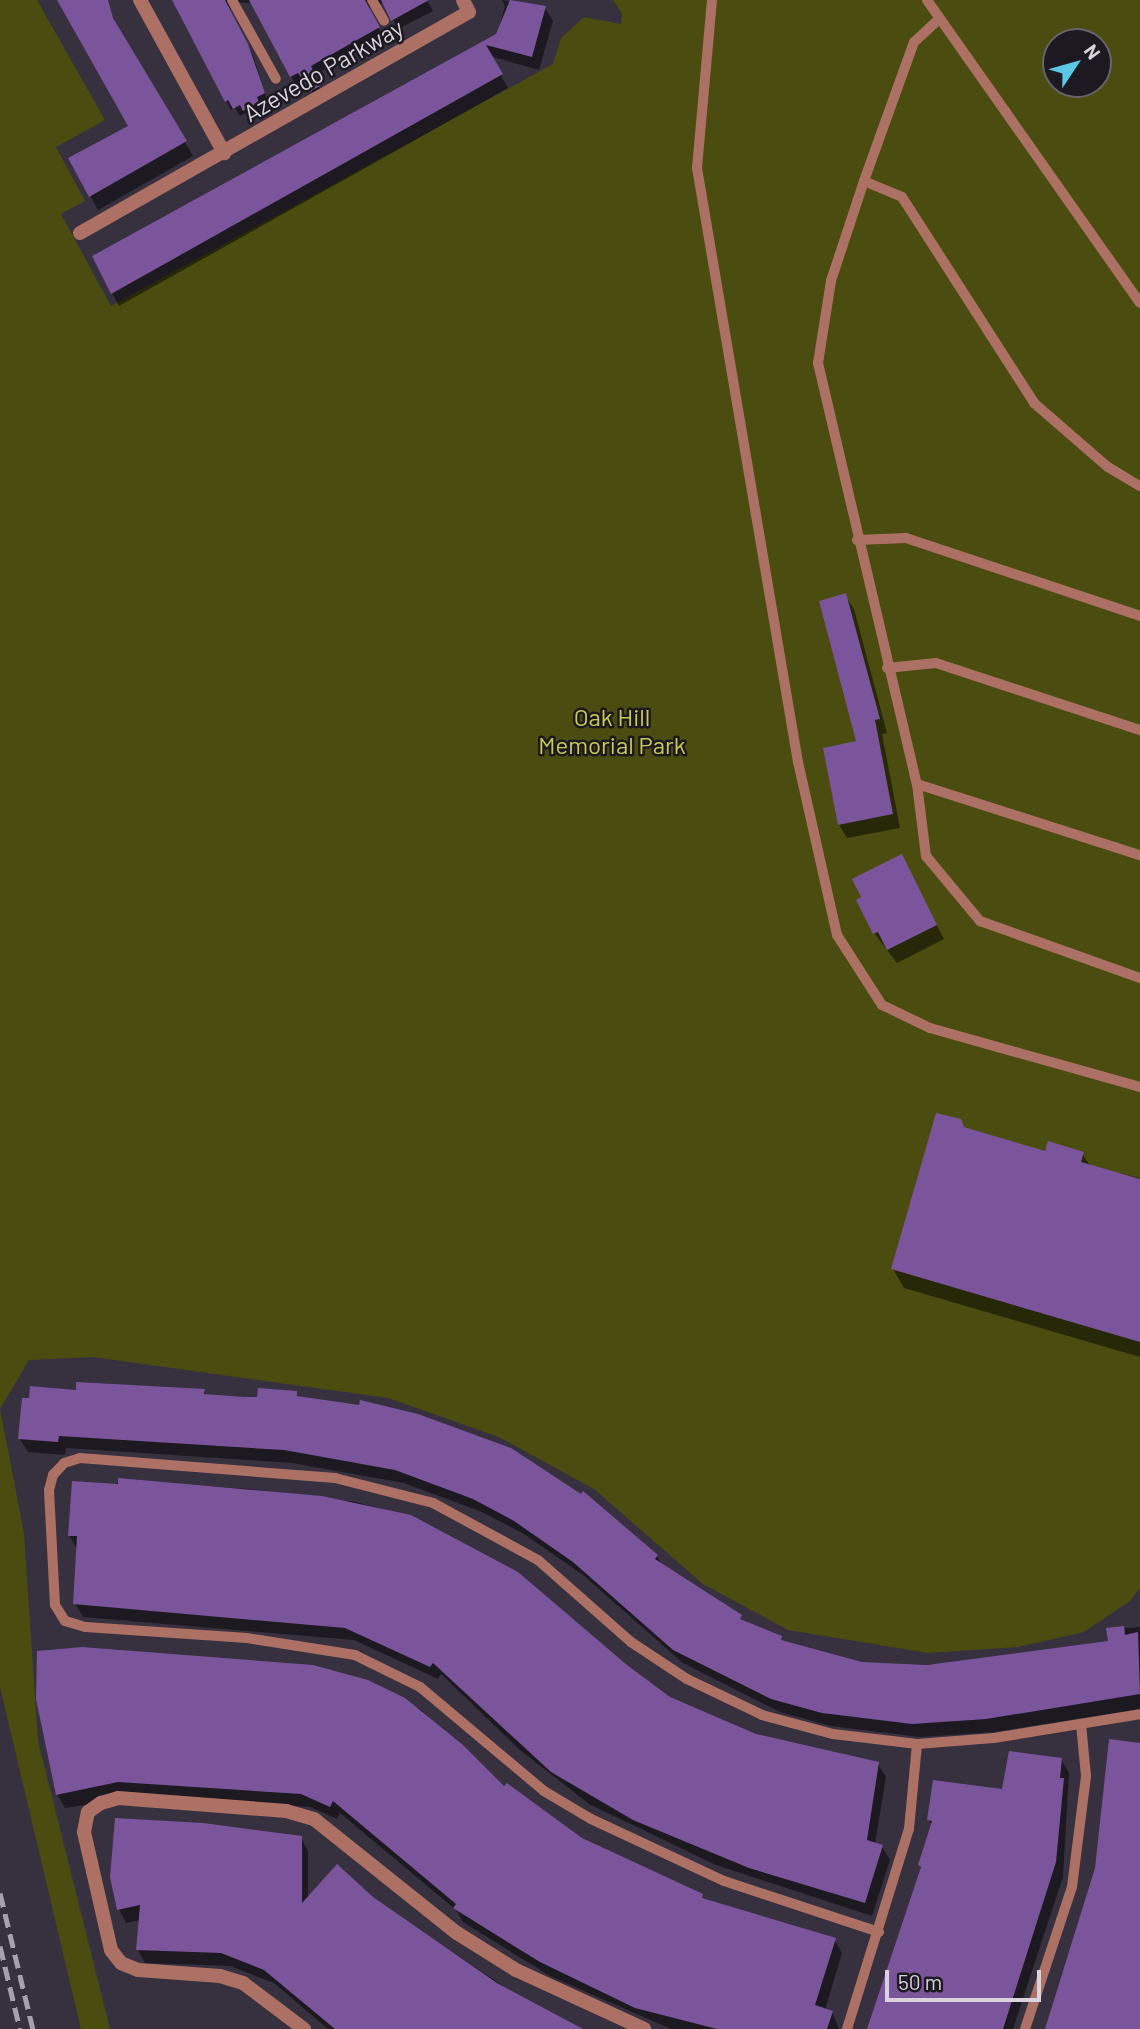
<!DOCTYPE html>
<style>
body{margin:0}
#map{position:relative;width:1140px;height:2029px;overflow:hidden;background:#37303f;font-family:Barlow,sans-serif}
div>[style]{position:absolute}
.green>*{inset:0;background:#4a4c10}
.shadow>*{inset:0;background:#0007}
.building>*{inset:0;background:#7a559c}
.lane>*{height:10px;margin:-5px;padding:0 5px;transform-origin:5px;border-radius:5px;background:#ac7164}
.street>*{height:14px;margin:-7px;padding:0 7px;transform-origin:7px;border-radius:7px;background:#ac7164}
.rail>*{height:5px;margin-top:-2.5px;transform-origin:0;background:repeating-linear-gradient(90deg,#a7a1ad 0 14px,transparent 0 21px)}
span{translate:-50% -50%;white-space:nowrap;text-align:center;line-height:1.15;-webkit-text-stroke:5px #1d1920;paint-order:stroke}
.street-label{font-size:24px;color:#d8d3dd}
.park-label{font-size:24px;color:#c9cd53}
.north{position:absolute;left:1042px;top:28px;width:70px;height:70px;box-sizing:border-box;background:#1d1920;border:2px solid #68636c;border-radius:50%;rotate:54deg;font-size:19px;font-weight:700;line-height:28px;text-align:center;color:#d8d3dd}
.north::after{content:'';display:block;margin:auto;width:24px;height:32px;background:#5ac8e5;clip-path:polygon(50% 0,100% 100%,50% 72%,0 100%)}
.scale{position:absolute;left:885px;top:1970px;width:156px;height:32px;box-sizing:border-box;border:4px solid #d8d3dd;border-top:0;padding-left:9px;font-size:21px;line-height:24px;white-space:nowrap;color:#d8d3dd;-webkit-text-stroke:5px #1d1920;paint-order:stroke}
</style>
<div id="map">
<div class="green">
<i style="clip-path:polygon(evenodd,0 0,37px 0,105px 120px,56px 147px,85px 201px,61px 214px,111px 306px,553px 64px,561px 38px,584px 17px,621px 24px,622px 14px,613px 0,1140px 0,1140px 1588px,1130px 1601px,1084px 1632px,1018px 1647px,928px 1653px,788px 1630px,703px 1584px,594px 1489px,499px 1437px,388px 1398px,93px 1357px,29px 1360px,0 1409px,24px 1533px,38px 1741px,110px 2029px,81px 2029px,0 1687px,0 0,1056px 42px,1098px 42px,1098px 84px,1056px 84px,1056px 42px)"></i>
</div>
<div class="shadow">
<i style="clip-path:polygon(60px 0,102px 0,193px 156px,98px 210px,70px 159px,131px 126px)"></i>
<i style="clip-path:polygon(174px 0,427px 0,433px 11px,398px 29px,385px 4px,372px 2px,369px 13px,384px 37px,314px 75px,323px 95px,318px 99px,304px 81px,296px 85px,252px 3px,234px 2px,229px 13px,253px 55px,268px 103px,249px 119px,246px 113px,240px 116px,235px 108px,231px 110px)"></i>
<i style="clip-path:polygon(502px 0,545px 8px,553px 21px,539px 70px,490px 56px,508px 88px,119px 306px,112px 293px,497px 35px,505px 6px)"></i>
<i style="clip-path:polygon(845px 595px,854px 609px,887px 733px,882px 734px,900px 828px,847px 838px,839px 825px,859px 743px)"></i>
<i style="clip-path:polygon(909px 871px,944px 939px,897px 963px,874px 933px)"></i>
<i style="clip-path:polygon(965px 1129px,1046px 1153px,1082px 1153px,1090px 1166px,1140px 1178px,1140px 1357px,904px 1288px,893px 1269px)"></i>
<i style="clip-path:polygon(204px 1390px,207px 1396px,259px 1399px,296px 1392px,299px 1398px,657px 1556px,663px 1567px,744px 1622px,784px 1642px,861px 1664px,966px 1665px,1110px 1643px,1108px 1629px,1140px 1627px,1140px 1709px,994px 1732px,920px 1737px,831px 1726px,780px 1712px,683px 1663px,583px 1575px,524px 1534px,482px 1512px,404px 1483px,292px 1463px,66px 1448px,65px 1455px,28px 1452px,20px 1439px,78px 1392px)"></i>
<i style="clip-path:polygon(120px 1480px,249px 1489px,356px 1502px,410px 1517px,670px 1698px,756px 1736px,878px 1764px,886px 1777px,875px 1844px,882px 1847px,890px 1860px,872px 1916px,716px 1865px,589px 1804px,520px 1750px,441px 1674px,438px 1679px,354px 1640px,83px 1617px,75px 1603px,77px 1549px,69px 1535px)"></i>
<i style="clip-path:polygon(367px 1681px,421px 1710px,504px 1789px,581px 1839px,705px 1900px,834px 1939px,842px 1953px,825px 2010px,832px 2012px,839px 2029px,671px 2029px,550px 1976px,463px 1922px,456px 1910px,340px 1813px,337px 1819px,310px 1807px,143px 1796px,65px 1808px,57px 1794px)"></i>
<i style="clip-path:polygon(1061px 1759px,1069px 1773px,1063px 1877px,1013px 2029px,868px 2029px,922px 1870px,919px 1865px,932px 1825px,929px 1820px,1005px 1792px)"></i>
<i style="clip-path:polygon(301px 1838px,308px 1851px,308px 1898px,372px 1898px,533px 2006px,579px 2029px,328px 2029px,274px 1983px,230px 1966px,145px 1963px,138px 1950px,140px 1920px,126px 1923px,119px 1909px)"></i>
</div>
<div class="building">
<i style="clip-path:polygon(57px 0,108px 0,113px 18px,187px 141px,89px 197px,68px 158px,128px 126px)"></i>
<i style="clip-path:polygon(172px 0,225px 0,248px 44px,265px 93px,257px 97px,259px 102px,243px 111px,240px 105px,233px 109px,228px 100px,225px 102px)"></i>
<i style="clip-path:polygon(249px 0,365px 0,380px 27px,311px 66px,320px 86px,311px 91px,298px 73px,290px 77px)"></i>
<i style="clip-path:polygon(381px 0,429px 0,391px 21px)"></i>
<i style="clip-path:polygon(510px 0,546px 6px,532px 57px,486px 45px,503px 74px,111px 294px,92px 256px,496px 34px)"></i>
<i style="clip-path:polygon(846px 593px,880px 719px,875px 720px,893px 814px,838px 825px,823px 748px,856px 741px,819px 601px)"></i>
<i style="clip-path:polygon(902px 854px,937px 925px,887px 950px,878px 932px,873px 934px,856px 900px,861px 897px,852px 879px)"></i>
<i style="clip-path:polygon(936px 1113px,961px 1119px,964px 1127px,1045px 1151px,1048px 1141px,1084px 1152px,1081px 1162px,1140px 1179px,1140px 1342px,891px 1269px)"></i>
<i style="clip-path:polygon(76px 1382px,205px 1389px,204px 1394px,244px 1397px,257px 1397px,258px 1388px,297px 1391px,297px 1396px,359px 1405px,360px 1400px,418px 1414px,511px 1448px,581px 1494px,583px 1491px,658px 1555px,655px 1559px,742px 1615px,740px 1619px,782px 1636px,781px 1640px,862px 1662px,927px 1665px,1108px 1641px,1106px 1628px,1124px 1626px,1125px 1635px,1138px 1632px,1140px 1694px,986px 1719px,912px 1724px,822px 1713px,771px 1699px,673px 1650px,573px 1562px,514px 1521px,473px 1499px,395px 1470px,284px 1450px,59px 1436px,58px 1442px,18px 1439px,22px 1398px,29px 1398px,30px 1386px,76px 1390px)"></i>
<i style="clip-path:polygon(118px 1478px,322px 1496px,411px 1515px,518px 1572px,627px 1665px,670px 1697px,756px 1734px,879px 1762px,867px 1840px,883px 1845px,865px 1903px,749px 1868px,633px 1820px,551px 1772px,433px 1663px,430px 1667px,345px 1628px,73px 1604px,77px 1536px,68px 1536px,72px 1481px,118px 1484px)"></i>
<i style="clip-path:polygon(82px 1647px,313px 1665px,368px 1680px,405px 1698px,463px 1745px,504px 1786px,507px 1783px,515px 1789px,582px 1838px,703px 1894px,702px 1898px,836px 1938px,815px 2005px,833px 2011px,827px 2029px,717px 2029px,635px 2008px,540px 1962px,453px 1908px,456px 1904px,333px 1801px,330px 1807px,301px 1794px,118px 1782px,56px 1795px,36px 1699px,37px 1651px)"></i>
<i style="clip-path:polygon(1109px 1739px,1140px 1743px,1140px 2029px,1045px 2029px,1095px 1868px)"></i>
<i style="clip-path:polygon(1009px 1751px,1062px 1758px,1060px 1778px,1064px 1778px,1056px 1862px,1003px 2029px,867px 2029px,921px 1867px,918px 1865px,932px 1821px,927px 1820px,933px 1780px,1002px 1789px)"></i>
<i style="clip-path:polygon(115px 1818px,203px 1823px,302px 1836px,302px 1903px,337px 1864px,373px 1897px,497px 1983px,583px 2029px,335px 2029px,264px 1970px,221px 1953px,136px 1950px,140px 1905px,117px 1910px,110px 1877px)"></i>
</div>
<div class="lane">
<i style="left:232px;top:0;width:90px;rotate:60.9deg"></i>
<i style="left:372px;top:0;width:24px;rotate:60deg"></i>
<i style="left:712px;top:0;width:169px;rotate:95.1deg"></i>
<i style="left:697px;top:168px;width:603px;rotate:80.35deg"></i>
<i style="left:798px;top:762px;width:177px;rotate:77.3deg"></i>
<i style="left:837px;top:935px;width:83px;rotate:57.3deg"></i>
<i style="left:882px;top:1005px;width:53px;rotate:25.6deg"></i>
<i style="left:930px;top:1028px;width:218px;rotate:15.7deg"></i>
<i style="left:927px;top:0;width:370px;rotate:54.9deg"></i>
<i style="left:939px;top:19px;width:34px;rotate:137deg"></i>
<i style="left:914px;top:42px;width:148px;rotate:109.8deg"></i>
<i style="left:864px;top:181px;width:105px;rotate:108.3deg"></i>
<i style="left:831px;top:281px;width:83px;rotate:99deg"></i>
<i style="left:818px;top:363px;width:432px;rotate:76.8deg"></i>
<i style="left:917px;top:784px;width:73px;rotate:82.9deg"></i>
<i style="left:926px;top:856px;width:85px;rotate:50.3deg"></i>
<i style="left:980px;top:921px;width:170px;rotate:19.6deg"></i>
<i style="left:864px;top:181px;width:41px;rotate:22.8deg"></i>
<i style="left:902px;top:197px;width:245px;rotate:57.3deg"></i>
<i style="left:1034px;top:403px;width:98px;rotate:40.9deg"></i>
<i style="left:1108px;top:467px;width:37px;rotate:31deg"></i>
<i style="left:857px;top:540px;width:49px;rotate:-2.3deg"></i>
<i style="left:906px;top:538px;width:247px;rotate:18.4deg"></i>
<i style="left:887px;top:668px;width:49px;rotate:-5.8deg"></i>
<i style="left:936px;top:663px;width:215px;rotate:18.2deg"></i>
<i style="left:917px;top:784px;width:234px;rotate:17.7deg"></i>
<i style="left:879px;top:1932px;width:163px;rotate:-161.8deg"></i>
<i style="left:724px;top:1881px;width:147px;rotate:-155deg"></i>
<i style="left:591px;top:1819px;width:55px;rotate:-149.2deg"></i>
<i style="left:544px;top:1791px;width:162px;rotate:-140deg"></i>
<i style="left:420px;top:1687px;width:72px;rotate:-153.8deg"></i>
<i style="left:355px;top:1655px;width:109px;rotate:-171.1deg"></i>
<i style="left:247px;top:1638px;width:162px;rotate:-176.1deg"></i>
<i style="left:85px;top:1627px;width:21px;rotate:-163deg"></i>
<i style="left:65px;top:1621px;width:19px;rotate:-122deg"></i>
<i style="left:55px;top:1605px;width:115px;rotate:-93deg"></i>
<i style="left:49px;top:1490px;width:16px;rotate:-75deg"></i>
<i style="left:53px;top:1475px;width:16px;rotate:-47deg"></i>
<i style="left:64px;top:1463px;width:17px;rotate:-17deg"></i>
<i style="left:80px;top:1458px;width:256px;rotate:4.5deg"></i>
<i style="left:335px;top:1478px;width:101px;rotate:14.3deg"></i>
<i style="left:433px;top:1503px;width:119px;rotate:28.5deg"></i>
<i style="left:538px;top:1560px;width:124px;rotate:41.4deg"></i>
<i style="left:631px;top:1642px;width:67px;rotate:33.5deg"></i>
<i style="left:687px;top:1679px;width:83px;rotate:25.6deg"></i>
<i style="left:762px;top:1715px;width:73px;rotate:15deg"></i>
<i style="left:833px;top:1734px;width:85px;rotate:6.8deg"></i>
<i style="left:917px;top:1744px;width:77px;rotate:-4.5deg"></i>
<i style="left:994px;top:1738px;width:148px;rotate:-9.3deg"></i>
<i style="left:847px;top:2029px;width:209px;rotate:-72.8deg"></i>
<i style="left:909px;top:1829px;width:85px;rotate:-84.6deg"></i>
<i style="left:1025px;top:2029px;width:150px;rotate:-71.7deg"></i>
<i style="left:1072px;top:1887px;width:112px;rotate:-82.8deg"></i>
<i style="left:1086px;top:1776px;width:52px;rotate:-95.5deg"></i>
</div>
<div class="street">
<i style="left:140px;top:0;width:175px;rotate:61.2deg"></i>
<i style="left:80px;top:233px;width:447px;rotate:-29.6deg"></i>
<i style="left:469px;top:12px;width:13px;rotate:-117deg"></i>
<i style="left:304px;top:2029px;width:76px;rotate:-143deg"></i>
<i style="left:243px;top:1983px;width:24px;rotate:-163deg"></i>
<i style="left:220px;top:1976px;width:82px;rotate:-175.8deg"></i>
<i style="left:138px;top:1970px;width:18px;rotate:-158deg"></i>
<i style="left:121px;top:1963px;width:16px;rotate:-128deg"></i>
<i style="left:111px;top:1950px;width:121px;rotate:-102.9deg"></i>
<i style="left:84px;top:1832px;width:20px;rotate:-79deg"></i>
<i style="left:88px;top:1812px;width:16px;rotate:-35deg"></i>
<i style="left:101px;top:1803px;width:18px;rotate:-16deg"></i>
<i style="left:118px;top:1798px;width:169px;rotate:4.4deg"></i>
<i style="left:286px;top:1811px;width:29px;rotate:16deg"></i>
<i style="left:314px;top:1819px;width:183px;rotate:38.6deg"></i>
<i style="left:457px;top:1933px;width:70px;rotate:32.1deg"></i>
<i style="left:516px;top:1970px;width:141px;rotate:24.7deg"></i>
</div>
<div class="rail">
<i style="left:0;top:1893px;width:140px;rotate:76.4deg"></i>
<i style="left:0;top:1946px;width:85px;rotate:76.5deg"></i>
</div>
<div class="street-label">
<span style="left:323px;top:70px;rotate:-30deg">Azevedo Parkway</span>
</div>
<div class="park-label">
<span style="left:612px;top:731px">Oak Hill<br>Memorial Park</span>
</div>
<div class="north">N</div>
<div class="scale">50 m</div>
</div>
